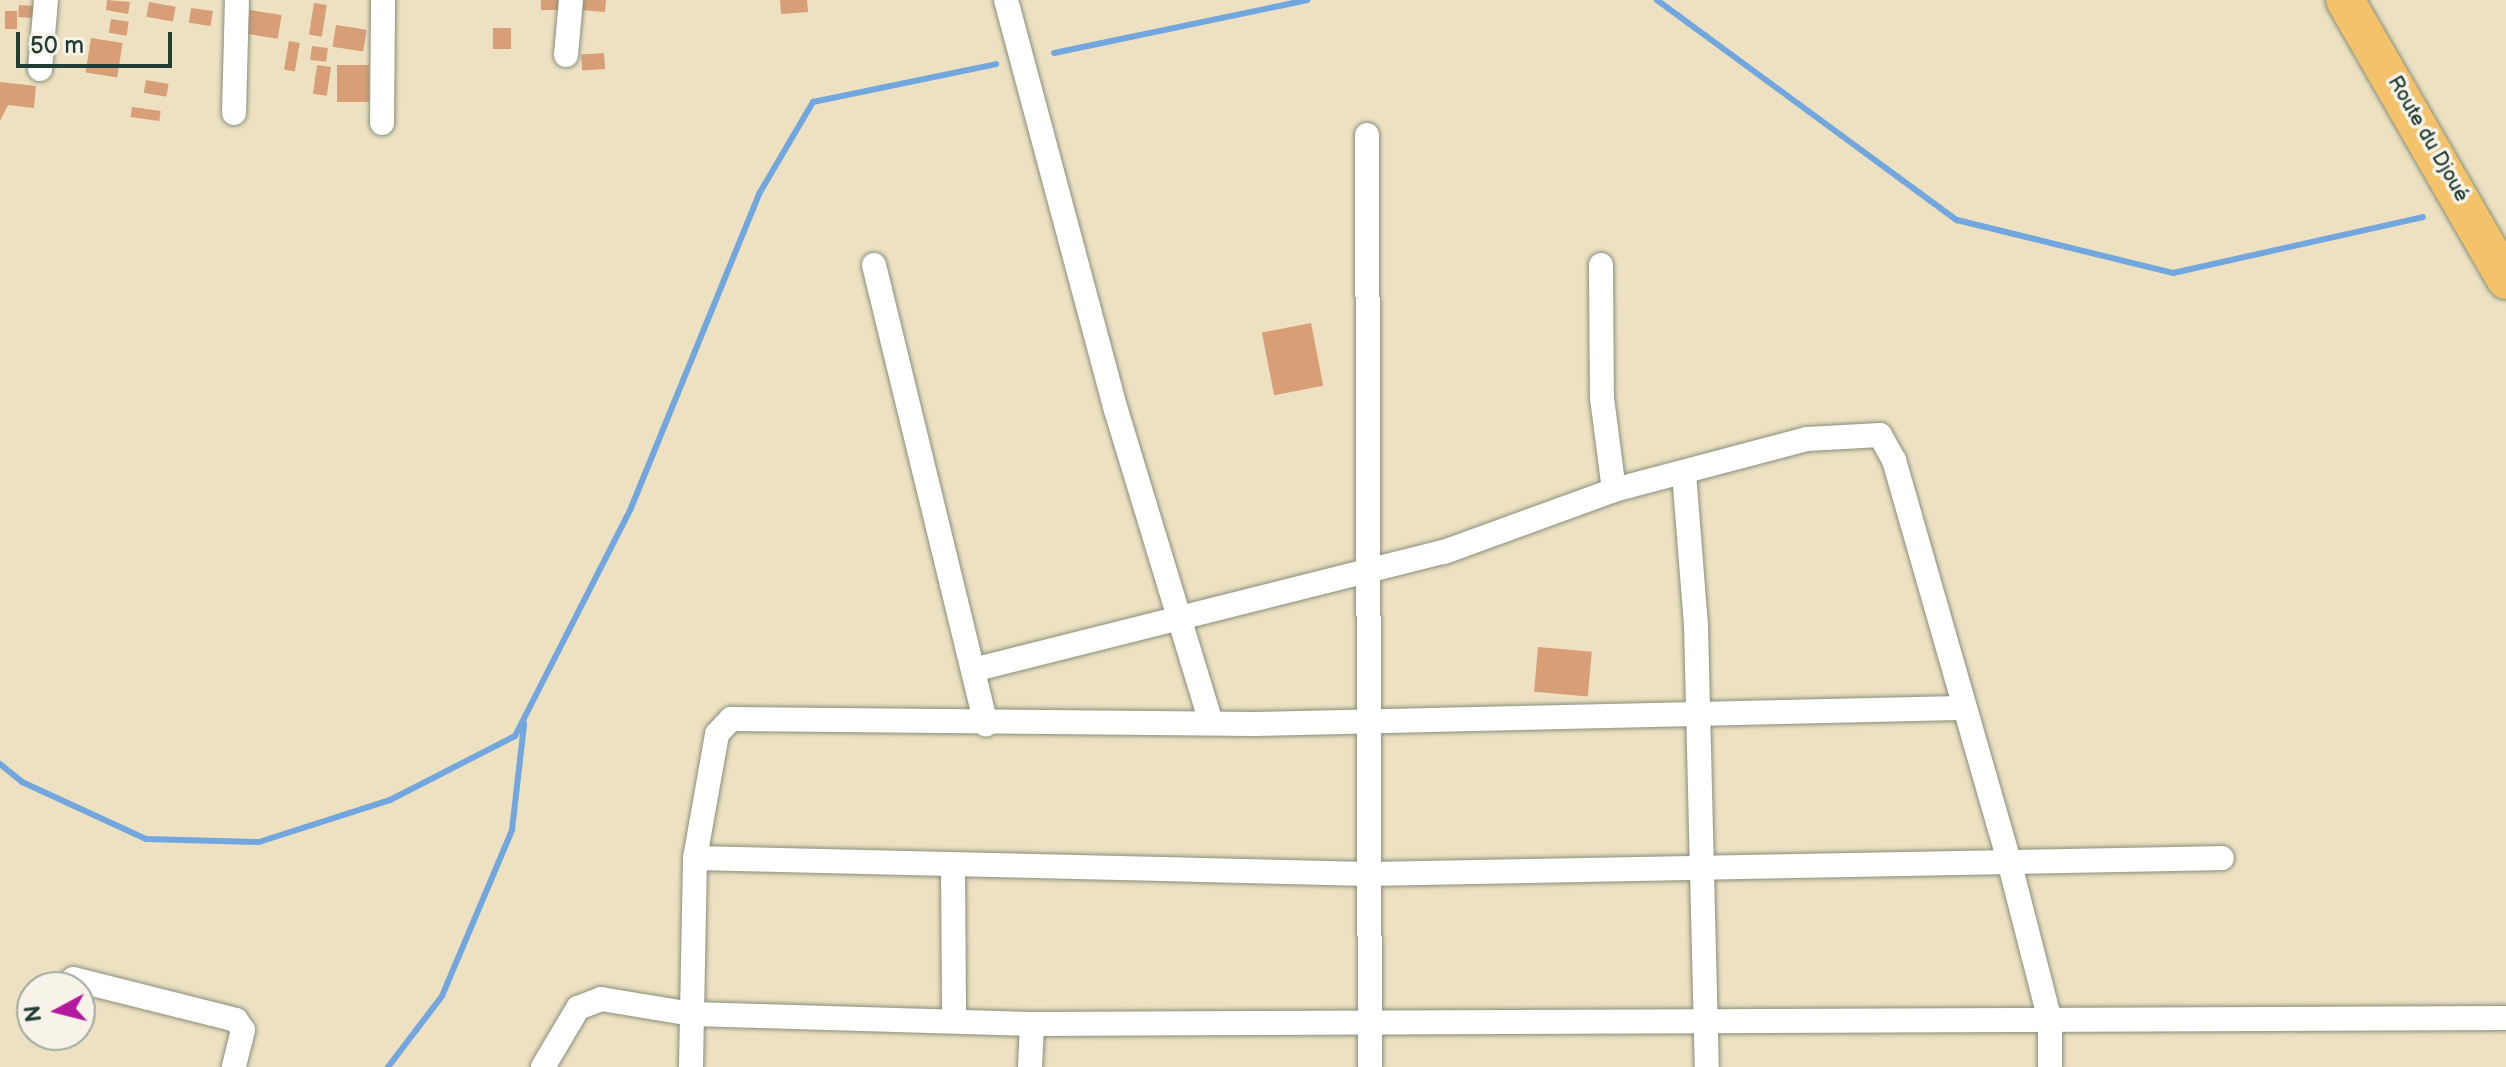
<!DOCTYPE html>
<meta charset="utf-8">
<style>
body{margin:0}
#map{position:relative;width:2506px;height:1067px;overflow:hidden;background:#ede1c2;font-family:"Balsamiq Sans",sans-serif}
div>[style]{position:absolute}
.stream>*{height:6px;margin:-3px;padding:0 3px;transform-origin:3px;border-radius:3px;background:#71a6de}
.building>*{inset:0;background:#d79e77;transform-origin:0 0}
.roads{filter:drop-shadow(0 0 2px #868f7b) drop-shadow(0 0 2px #868f7b)}
.street>*{height:24px;margin:-12px;padding:0 12px;transform-origin:12px;border-radius:12px;background:#fff}
.primary>*{height:38px;margin:-19px;padding:0 19px;transform-origin:19px;border-radius:19px;background:#f3c26a}
span{translate:-50% -50%;white-space:nowrap;text-align:center;line-height:1.15;-webkit-text-stroke:7px #f7f3e8;paint-order:stroke}
.street-label{font-size:20px;color:#1f3d34}
.north{position:absolute;left:16px;top:971px;width:80px;height:80px;box-sizing:border-box;background:#f7f3e8;border:2px solid #a1aaa0;border-radius:50%;rotate:263deg;font-size:22px;font-weight:700;line-height:32px;text-align:center;color:#1f3d34}
.north::after{content:'';display:block;margin:auto;width:28px;height:36px;background:#b5179e;clip-path:polygon(50% 0,100% 100%,50% 72%,0 100%)}
.scale{position:absolute;left:16px;top:32px;width:156px;height:36px;box-sizing:border-box;border:4px solid #1f3d34;border-top:0;padding-left:10px;font-size:24px;line-height:28px;white-space:nowrap;color:#1f3d34;-webkit-text-stroke:6px #f7f3e8;paint-order:stroke}
</style>
<div id="map">
<div class="stream">
<i style="left:1657px;top:0;width:372px;rotate:36.3deg"></i>
<i style="left:1957px;top:220px;width:222px;rotate:13.8deg"></i>
<i style="left:2173px;top:273px;width:256px;rotate:-12.6deg"></i>
<i style="left:1054px;top:53px;width:259px;rotate:-11.8deg"></i>
<i style="left:0;top:764px;width:28px;rotate:39deg"></i>
<i style="left:22px;top:782px;width:136px;rotate:24.7deg"></i>
<i style="left:146px;top:839px;width:113px;rotate:1.5deg"></i>
<i style="left:259px;top:842px;width:138px;rotate:-17.8deg"></i>
<i style="left:390px;top:800px;width:140px;rotate:-27.1deg"></i>
<i style="left:515px;top:736px;width:256px;rotate:-63deg"></i>
<i style="left:631px;top:508px;width:339px;rotate:-67.8deg"></i>
<i style="left:759px;top:194px;width:107px;rotate:-59.6deg"></i>
<i style="left:813px;top:102px;width:187px;rotate:-11.7deg"></i>
<i style="left:388px;top:1067px;width:89px;rotate:-52.7deg"></i>
<i style="left:442px;top:996px;width:180px;rotate:-67.1deg"></i>
<i style="left:512px;top:830px;width:107px;rotate:-83.5deg"></i>
</div>
<div class="building">
<i style="clip-path:polygon(107px 0,130px 2px,128px 14px,106px 10px)"></i>
<i style="left:541px;top:0;width:17px;height:10px"></i>
<i style="clip-path:polygon(581px 0,606px 0,605px 12px,580px 10px)"></i>
<i style="clip-path:polygon(780px 0,807px 0,808px 12px,781px 14px)"></i>
<i style="left:149px;top:2px;width:27px;height:15px;rotate:10deg"></i>
<i style="left:314px;top:3px;width:13px;height:32px;rotate:9deg"></i>
<i style="left:19px;top:5px;width:15px;height:12px;rotate:4deg"></i>
<i style="left:191px;top:8px;width:22px;height:15px;rotate:8deg"></i>
<i style="left:250px;top:10px;width:32px;height:24px;rotate:9deg"></i>
<i style="left:5px;top:11px;width:12px;height:18px"></i>
<i style="left:111px;top:19px;width:18px;height:14px;rotate:9deg"></i>
<i style="left:336px;top:25px;width:31px;height:22px;rotate:9deg"></i>
<i style="left:493px;top:28px;width:18px;height:21px"></i>
<i style="left:91px;top:38px;width:32px;height:35px;rotate:9deg"></i>
<i style="left:289px;top:41px;width:11px;height:29px;rotate:10deg"></i>
<i style="left:312px;top:46px;width:16px;height:14px;rotate:7deg"></i>
<i style="left:604px;top:53px;width:16px;height:23px;rotate:86deg"></i>
<i style="left:317px;top:65px;width:14px;height:29px;rotate:8deg"></i>
<i style="left:337px;top:65px;width:32px;height:37px"></i>
<i style="left:146px;top:80px;width:23px;height:13px;rotate:10deg"></i>
<i style="clip-path:polygon(0 82px,36px 86px,34px 108px,8px 105px,0 121px)"></i>
<i style="left:132px;top:107px;width:29px;height:10px;rotate:8deg"></i>
<i style="left:1311px;top:323px;width:64px;height:50px;rotate:79deg"></i>
<i style="left:1538px;top:647px;width:54px;height:45px;rotate:5deg"></i>
</div>
<div class="roads">
<div class="street">
<i style="left:1006px;top:0;width:424px;rotate:75deg"></i>
<i style="left:1116px;top:410px;width:327px;rotate:73.1deg"></i>
<i style="left:566px;top:55px;width:55px;rotate:-84.8deg"></i>
<i style="left:40px;top:69px;width:69px;rotate:-85deg"></i>
<i style="left:234px;top:113px;width:113px;rotate:-88.5deg"></i>
<i style="left:382px;top:123px;width:123px;rotate:-89.5deg"></i>
<i style="left:1367px;top:135px;width:932px;rotate:89.82deg"></i>
<i style="left:874px;top:265px;width:473px;rotate:76.3deg"></i>
<i style="left:1601px;top:265px;width:133px;rotate:89.6deg"></i>
<i style="left:1602px;top:398px;width:93px;rotate:82.6deg"></i>
<i style="left:1684px;top:473px;width:153px;rotate:85.5deg"></i>
<i style="left:1696px;top:626px;width:441px;rotate:88.6deg"></i>
<i style="left:973px;top:670px;width:486px;rotate:-14.1deg"></i>
<i style="left:1444px;top:552px;width:181px;rotate:-20deg"></i>
<i style="left:1614px;top:490px;width:200px;rotate:-14.8deg"></i>
<i style="left:1807px;top:439px;width:73px;rotate:-3.1deg"></i>
<i style="left:1880px;top:435px;width:29px;rotate:61deg"></i>
<i style="left:1894px;top:460px;width:413px;rotate:74deg"></i>
<i style="left:2008px;top:857px;width:168px;rotate:75.6deg"></i>
<i style="left:2050px;top:1020px;width:47px;rotate:90deg"></i>
<i style="left:695px;top:858px;width:673px;rotate:1.36deg"></i>
<i style="left:1368px;top:874px;width:854px;rotate:-1.07deg"></i>
<i style="left:953px;top:865px;width:153px;rotate:89.6deg"></i>
<i style="left:73px;top:979px;width:168px;rotate:14.1deg"></i>
<i style="left:236px;top:1020px;width:12px;rotate:55deg"></i>
<i style="left:243px;top:1030px;width:38px;rotate:104deg"></i>
<i style="left:543px;top:1067px;width:69px;rotate:-59.3deg"></i>
<i style="left:578px;top:1008px;width:25px;rotate:-21deg"></i>
<i style="left:601px;top:999px;width:92px;rotate:9.4deg"></i>
<i style="left:692px;top:1014px;width:340px;rotate:1.7deg"></i>
<i style="left:1032px;top:1024px;width:1474px;rotate:-0.23deg"></i>
<i style="left:691px;top:1067px;width:209px;rotate:-88.9deg"></i>
<i style="left:695px;top:858px;width:126px;rotate:-79.9deg"></i>
<i style="left:717px;top:734px;width:21px;rotate:-47deg"></i>
<i style="left:731px;top:719px;width:524px;rotate:0.55deg"></i>
<i style="left:1255px;top:724px;width:705px;rotate:-1.3deg"></i>
<i style="left:1030px;top:1067px;width:43px;rotate:-87.3deg"></i>
</div>
<div class="primary">
<i style="left:2345px;top:0;width:323px;rotate:60.1deg"></i>
</div>
</div>
<div class="street-label">
<span style="left:2428px;top:139px;rotate:60deg">Route du Djoué</span>
</div>
<div class="north">N</div>
<div class="scale">50 m</div>
</div>
